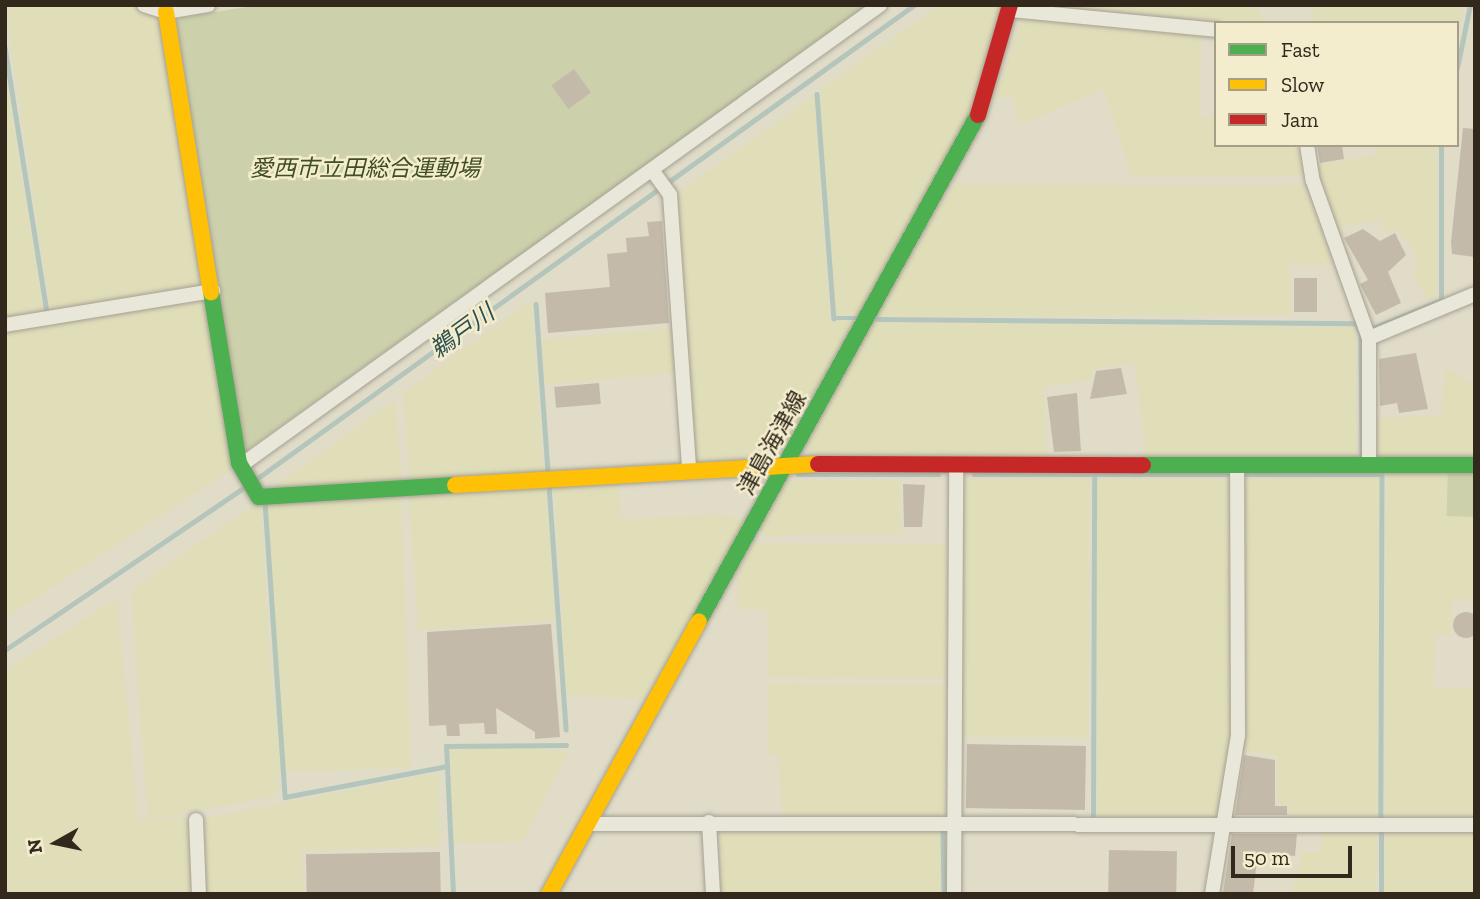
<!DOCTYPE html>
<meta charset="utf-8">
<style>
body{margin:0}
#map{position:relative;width:1480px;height:899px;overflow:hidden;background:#e0dcc8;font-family:"Zilla Slab","Noto Sans JP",serif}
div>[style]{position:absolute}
.farmland>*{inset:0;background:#e0ddb9;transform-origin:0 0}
.green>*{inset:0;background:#cdd1ab;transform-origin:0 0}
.stream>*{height:4.5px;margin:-2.25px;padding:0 2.25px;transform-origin:2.25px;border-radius:2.25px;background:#b4c6bc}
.building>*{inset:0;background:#c4baa9;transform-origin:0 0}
.round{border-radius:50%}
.roads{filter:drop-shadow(0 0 2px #a5a092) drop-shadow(0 0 2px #a5a092)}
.street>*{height:14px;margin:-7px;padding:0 7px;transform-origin:7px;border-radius:7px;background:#e9e6da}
.fast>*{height:16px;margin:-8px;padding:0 8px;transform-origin:8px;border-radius:8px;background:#4caf50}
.slow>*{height:16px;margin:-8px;padding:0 8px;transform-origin:8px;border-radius:8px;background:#ffc107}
.jam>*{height:16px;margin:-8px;padding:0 8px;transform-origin:8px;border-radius:8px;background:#c62828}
span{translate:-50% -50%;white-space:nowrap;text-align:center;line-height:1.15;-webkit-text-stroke:5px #f3eccd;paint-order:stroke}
.park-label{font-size:23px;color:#3f4e23;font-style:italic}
.street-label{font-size:23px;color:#32291c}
.water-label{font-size:24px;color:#2c5152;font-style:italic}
.frame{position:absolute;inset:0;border:7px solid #32291c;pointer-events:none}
.legend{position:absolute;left:1214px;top:21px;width:245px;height:126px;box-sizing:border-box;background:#f3eccd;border:2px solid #a69e86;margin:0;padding:9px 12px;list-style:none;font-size:21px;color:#32291c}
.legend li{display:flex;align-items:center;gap:14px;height:35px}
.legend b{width:35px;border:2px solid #a69e86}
.north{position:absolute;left:21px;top:808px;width:70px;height:70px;-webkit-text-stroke:5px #f3eccd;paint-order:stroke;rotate:261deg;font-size:19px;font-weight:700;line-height:28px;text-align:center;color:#32291c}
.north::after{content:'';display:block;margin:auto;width:24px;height:32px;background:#32291c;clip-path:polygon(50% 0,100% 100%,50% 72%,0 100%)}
.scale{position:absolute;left:1231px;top:846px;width:121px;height:32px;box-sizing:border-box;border:4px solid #32291c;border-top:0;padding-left:9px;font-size:21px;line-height:24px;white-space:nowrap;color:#32291c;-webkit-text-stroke:5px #f3eccd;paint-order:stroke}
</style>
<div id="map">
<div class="farmland">
<i style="clip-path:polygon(5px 5px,139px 5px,147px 15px,158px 15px,206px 285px,51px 314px)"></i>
<i style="clip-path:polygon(940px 5px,999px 5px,998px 32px,970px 112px,859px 315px,836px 315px,820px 90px)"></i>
<i style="clip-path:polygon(1022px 5px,1256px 5px,1265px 23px,1216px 26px)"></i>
<i style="clip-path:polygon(1311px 5px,1463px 5px,1457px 43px,1457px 23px,1315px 23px)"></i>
<i style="clip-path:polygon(1023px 14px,1201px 32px,1200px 117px,1216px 116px,1216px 145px,1298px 145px,1304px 176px,1132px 177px,1104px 89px,1019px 125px,1012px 96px,994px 99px)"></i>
<i style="clip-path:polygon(5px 72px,44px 316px,5px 322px)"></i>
<i style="clip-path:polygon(814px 95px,830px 320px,854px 321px,779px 455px,697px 461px,674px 196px)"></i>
<i style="clip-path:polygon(1375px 145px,1436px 145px,1436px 297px,1427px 300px,1415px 278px,1416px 255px,1399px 230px,1384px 232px,1379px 220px,1333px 229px,1313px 166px,1376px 155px)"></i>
<i style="clip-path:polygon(953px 185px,1306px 185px,1333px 265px,1289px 264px,1290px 315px,876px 316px)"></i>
<i style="clip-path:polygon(204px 297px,235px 467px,5px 619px,5px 330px)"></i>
<i style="clip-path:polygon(531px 301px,544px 472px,410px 483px,403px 393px)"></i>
<i style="clip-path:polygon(873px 323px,1355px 327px,1356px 458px,1147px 460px,1135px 363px,1091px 369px,1092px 379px,1044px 387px,1047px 459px,810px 456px,805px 445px)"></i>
<i style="left:677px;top:328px;width:45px;height:136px;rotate:85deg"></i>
<i style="clip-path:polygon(1445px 367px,1475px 385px,1475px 458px,1378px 458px,1375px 418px,1441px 415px)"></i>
<i style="clip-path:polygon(395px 400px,402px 484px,268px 491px)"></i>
<i style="clip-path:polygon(1387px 470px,1448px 471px,1448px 516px,1475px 516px,1475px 599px,1453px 599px,1450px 635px,1435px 636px,1434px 688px,1475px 688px,1475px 820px,1385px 821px)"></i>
<i style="clip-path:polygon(617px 475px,622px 520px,716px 514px,746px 520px,644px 699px,567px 695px,554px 480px)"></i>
<i style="clip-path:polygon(1089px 478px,1088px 738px,962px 737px,964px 487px,970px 479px)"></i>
<i style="clip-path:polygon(1379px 478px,1377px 821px,1290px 821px,1289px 805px,1278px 804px,1277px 756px,1238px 749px,1242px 479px)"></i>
<i style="left:545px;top:479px;width:142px;height:137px;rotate:86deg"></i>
<i style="clip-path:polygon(1097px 479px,1234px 479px,1233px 735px,1220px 818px,1097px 820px)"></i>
<i style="clip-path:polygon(788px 480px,900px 480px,901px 534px,765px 536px,760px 529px)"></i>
<i style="left:401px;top:490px;width:278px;height:134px;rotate:88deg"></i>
<i style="clip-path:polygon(260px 501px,279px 796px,148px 819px,131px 590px)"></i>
<i style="clip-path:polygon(753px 543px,947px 544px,946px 678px,768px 677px,767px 610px,739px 609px,737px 579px)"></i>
<i style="clip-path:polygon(117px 598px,138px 819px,189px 817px,192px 894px,5px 894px,5px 671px)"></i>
<i style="clip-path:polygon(767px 684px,946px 685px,944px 818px,790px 818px,782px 811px,778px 756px,769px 754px)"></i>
<i style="clip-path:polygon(490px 744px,568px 752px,522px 842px,454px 843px,450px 748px)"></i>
<i style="clip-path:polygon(438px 773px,441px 846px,302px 851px,304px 894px,204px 894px,201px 819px)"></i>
<i style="clip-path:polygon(1323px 828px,1377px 829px,1376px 894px,1292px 894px,1302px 852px,1320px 852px)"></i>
<i style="left:1385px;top:829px;width:90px;height:65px"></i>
<i style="left:941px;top:832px;width:62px;height:221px;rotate:90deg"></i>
</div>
<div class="green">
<i style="clip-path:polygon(258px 5px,870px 5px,247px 450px,242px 447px,175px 25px,180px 18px)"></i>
<i style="left:1448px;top:471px;width:27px;height:45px;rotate:2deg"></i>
</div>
<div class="stream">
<i style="left:5px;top:47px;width:267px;rotate:81deg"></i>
<i style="left:1457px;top:68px;width:64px;rotate:-78.3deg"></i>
<i style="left:817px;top:94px;width:225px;rotate:85.7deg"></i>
<i style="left:834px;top:318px;width:23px"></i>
<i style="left:536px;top:304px;width:166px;rotate:85.9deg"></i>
<i style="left:877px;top:319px;width:479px;rotate:0.5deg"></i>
<i style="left:1356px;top:323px;width:12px;rotate:66deg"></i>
<i style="left:1361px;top:334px;width:120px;rotate:89.5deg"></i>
<i style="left:1375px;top:327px;width:71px;rotate:-22.2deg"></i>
<i style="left:1441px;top:300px;width:155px;rotate:-90deg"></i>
<i style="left:798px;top:475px;width:141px"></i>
<i style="left:974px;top:475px;width:258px"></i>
<i style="left:1243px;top:475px;width:139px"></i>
<i style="left:1382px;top:475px;width:344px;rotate:90.2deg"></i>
<i style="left:255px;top:480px;width:812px;rotate:-35.78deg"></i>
<i style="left:549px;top:485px;width:245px;rotate:86deg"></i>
<i style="left:265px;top:502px;width:296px;rotate:86.1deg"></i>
<i style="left:285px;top:797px;width:165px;rotate:-10.8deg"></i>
<i style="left:5px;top:650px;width:294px;rotate:-34.2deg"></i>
<i style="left:1093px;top:815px;width:340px;rotate:-89.8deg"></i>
<i style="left:943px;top:830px;width:64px;rotate:89.1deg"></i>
<i style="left:453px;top:894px;width:148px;rotate:-92.7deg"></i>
<i style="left:446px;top:746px;width:120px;rotate:-0.5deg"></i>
<i style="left:1381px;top:894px;width:63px;rotate:-90deg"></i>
</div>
<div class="building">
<i style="left:574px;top:69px;width:29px;height:28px;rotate:54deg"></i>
<i style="clip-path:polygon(1463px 128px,1475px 129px,1475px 257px,1452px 254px,1451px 242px)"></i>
<i style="clip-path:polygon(1317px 145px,1342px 145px,1344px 159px,1320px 163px)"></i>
<i style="clip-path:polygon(662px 221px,669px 323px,548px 333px,545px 293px,610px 287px,607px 254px,627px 252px,626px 238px,649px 236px,647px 222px)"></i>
<i style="clip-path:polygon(1363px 229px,1380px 241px,1395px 233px,1406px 255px,1388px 272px,1401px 303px,1376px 315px,1360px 284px,1368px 280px,1344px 238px)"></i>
<i style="left:1317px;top:278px;width:34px;height:23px;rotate:90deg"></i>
<i style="clip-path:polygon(1416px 353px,1428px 409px,1399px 413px,1397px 403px,1380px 406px,1379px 359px)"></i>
<i style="clip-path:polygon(1121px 368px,1127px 394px,1090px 399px,1096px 371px)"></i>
<i style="left:599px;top:383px;width:21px;height:45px;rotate:85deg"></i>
<i style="clip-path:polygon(1077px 393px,1081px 451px,1054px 452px,1047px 397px)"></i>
<i style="clip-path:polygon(903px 484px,925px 485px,922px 527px,904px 527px)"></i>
<i class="round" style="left:1453px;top:612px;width:26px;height:26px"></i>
<i style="clip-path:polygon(551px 624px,560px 737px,535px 739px,535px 732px,496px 708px,497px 734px,485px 734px,484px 723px,459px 724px,460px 736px,447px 736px,446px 725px,429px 726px,427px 632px)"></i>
<i style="left:967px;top:744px;width:119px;height:64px;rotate:1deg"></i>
<i style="clip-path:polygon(1244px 755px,1275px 760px,1275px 806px,1287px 806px,1287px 815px,1235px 815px)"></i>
<i style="clip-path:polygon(1232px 834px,1297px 834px,1295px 856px,1258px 852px,1253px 894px,1223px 894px)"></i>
<i style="left:1109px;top:850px;width:68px;height:44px;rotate:1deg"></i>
<i style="left:440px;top:852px;width:42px;height:134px;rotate:89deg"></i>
</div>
<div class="roads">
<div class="street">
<i style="left:144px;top:5px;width:23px;rotate:18deg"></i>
<i style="left:166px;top:12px;width:43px;rotate:-9.5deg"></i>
<i style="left:1010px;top:10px;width:207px;rotate:5.5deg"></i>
<i style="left:1307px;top:145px;width:36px;rotate:81deg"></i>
<i style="left:1313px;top:181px;width:167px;rotate:70.4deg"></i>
<i style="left:1369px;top:338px;width:127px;rotate:90deg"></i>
<i style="left:652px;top:170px;width:31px;rotate:54deg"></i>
<i style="left:670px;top:195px;width:275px;rotate:86deg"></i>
<i style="left:5px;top:325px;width:211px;rotate:-9.3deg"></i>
<i style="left:1369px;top:338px;width:115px;rotate:-22.5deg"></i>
<i style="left:240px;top:466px;width:789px;rotate:-35.77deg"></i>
<i style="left:196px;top:820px;width:74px;rotate:87.7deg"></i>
<i style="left:709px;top:822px;width:72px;rotate:86.8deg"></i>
<i style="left:587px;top:824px;width:888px;rotate:0.06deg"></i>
<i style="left:954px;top:894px;width:428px;rotate:-89.7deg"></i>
<i style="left:1212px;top:894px;width:161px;rotate:-80.7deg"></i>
<i style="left:1238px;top:735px;width:270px;rotate:-90.2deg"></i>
</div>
<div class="fast">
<i style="left:211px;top:292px;width:173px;rotate:80.7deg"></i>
<i style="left:239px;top:463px;width:39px;rotate:60deg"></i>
<i style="left:259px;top:497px;width:196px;rotate:-3.5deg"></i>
<i style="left:1143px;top:465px;width:332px"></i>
<i style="left:699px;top:621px;width:578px;rotate:-61.13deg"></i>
</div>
<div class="slow">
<i style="left:166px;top:12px;width:284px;rotate:80.9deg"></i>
<i style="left:455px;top:485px;width:364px;rotate:-3.3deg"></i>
<i style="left:549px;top:894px;width:311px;rotate:-61.2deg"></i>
</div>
<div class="jam">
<i style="left:978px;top:115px;width:115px;rotate:-73.8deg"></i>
<i style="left:818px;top:464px;width:325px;rotate:0.2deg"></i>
</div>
</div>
<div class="park-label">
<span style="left:365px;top:168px">愛西市立田総合運動場</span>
</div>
<div class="street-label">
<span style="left:772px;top:443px;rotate:-61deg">津島海津線</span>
</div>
<div class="water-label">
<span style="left:462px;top:331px;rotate:-36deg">鵜戸川</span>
</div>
<div class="frame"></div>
<ul class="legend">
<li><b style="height:9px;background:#4caf50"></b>Fast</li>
<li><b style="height:9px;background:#ffc107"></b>Slow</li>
<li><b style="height:9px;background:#c62828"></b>Jam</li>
</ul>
<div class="north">N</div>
<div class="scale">50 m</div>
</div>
